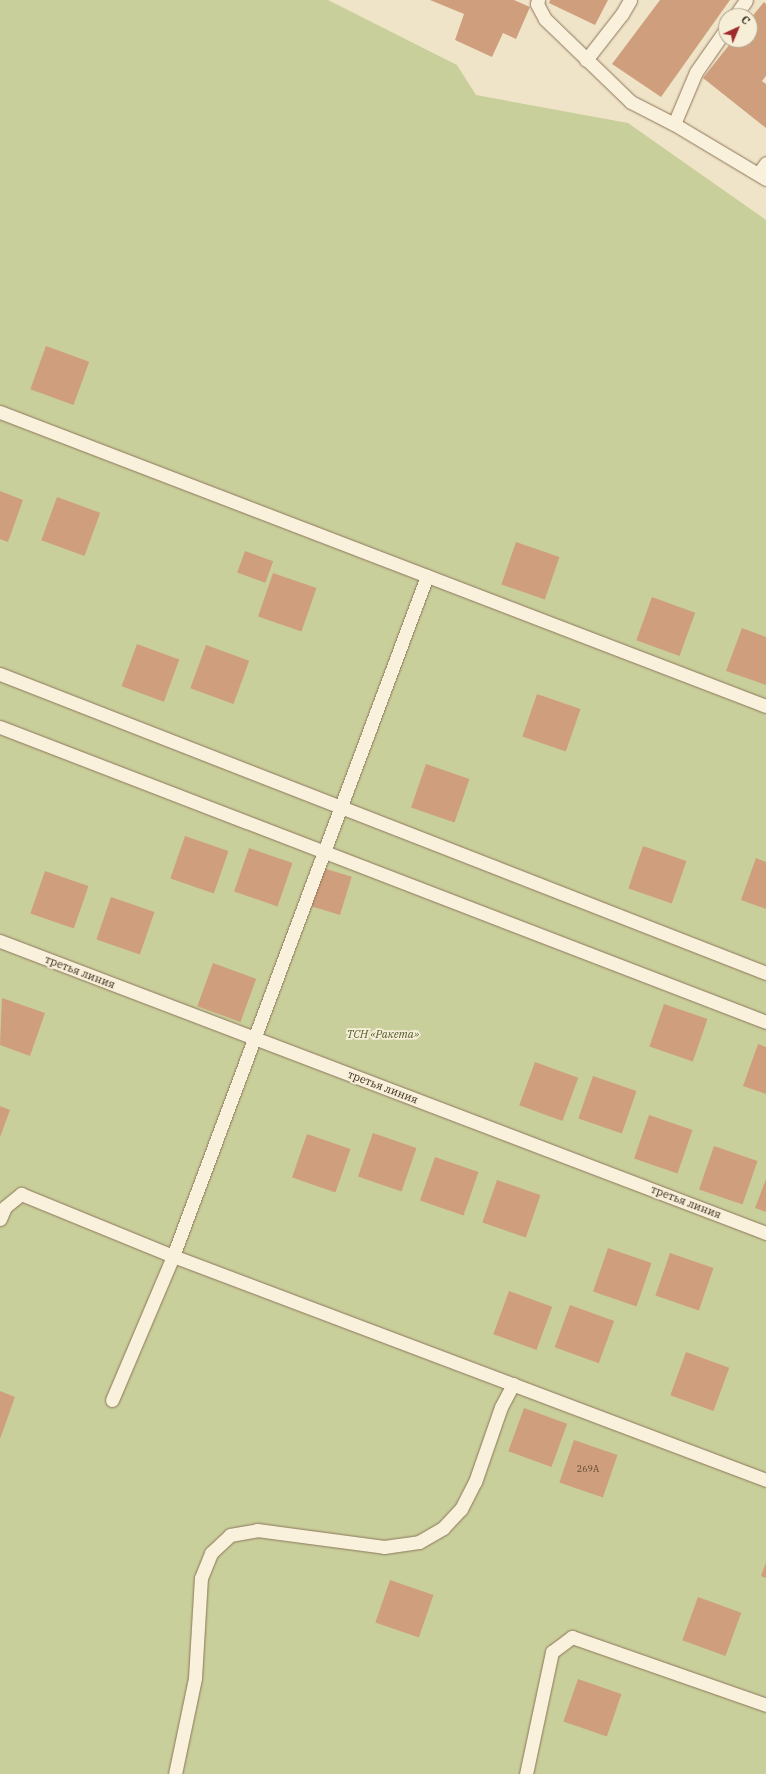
<!DOCTYPE html>
<meta charset="utf-8">
<style>
body{margin:0}
#map{position:relative;width:766px;height:1774px;overflow:hidden;background:#f0e4c8;font-family:"IBM Plex Serif",serif}
div>[style]{position:absolute}
.green>*{inset:0;background:#c9cf9b}
.building>*{inset:0;background:#cf9f7d;transform-origin:0 0}
.roads{filter:drop-shadow(0 0 1px #8d765c) drop-shadow(0 0 1px #8d765c)}
.service>*{height:13px;margin:-6.5px;padding:0 6.5px;transform-origin:6.5px;border-radius:6.5px;background:#faf1dc}
span{translate:-50% -50%;white-space:nowrap;text-align:center;line-height:1.15;-webkit-text-stroke:3.5px #f7eed8;paint-order:stroke}
.number-label{font-size:9px;color:#624a37}
.number-label span{-webkit-text-stroke-width:0}
.street-label{font-size:11px;color:#3d2e20}
.park-label{font-size:11px;color:#4d5a26;font-style:italic}
.north{position:absolute;left:718px;top:8px;width:40px;height:40px;box-sizing:border-box;background:#f7eed8;border:1px solid #ada18e;border-radius:50%;rotate:44deg;font-size:11px;font-weight:700;line-height:16px;text-align:center;color:#3d2e20}
.north::after{content:'';display:block;margin:auto;width:14px;height:18px;background:#9e2a2b;clip-path:polygon(50% 0,100% 100%,50% 72%,0 100%)}
</style>
<div id="map">
<div class="green">
<i style="clip-path:polygon(0 0,328px 0,457px 65px,476px 95px,628px 123px,766px 220px,766px 1774px,0 1774px)"></i>
</div>
<div class="building">
<i style="clip-path:polygon(430px 0,514px 0,530px 7px,516px 39px,503px 33px,492px 57px,455px 40px,464px 14px)"></i>
<i style="clip-path:polygon(550px 0,608px 0,595px 25px,549px 3px)"></i>
<i style="clip-path:polygon(660px 0,730px 0,661px 97px,612px 64px)"></i>
<i style="clip-path:polygon(764px 2px,766px 4px,766px 76px,762px 81px,766px 84px,766px 128px,703px 78px,733px 40px,750px 40px,750px 19px)"></i>
<i style="left:46px;top:346px;width:46px;height:46px;rotate:20deg"></i>
<i style="clip-path:polygon(0 491px,23px 500px,8px 542px,0 539px)"></i>
<i style="left:57px;top:497px;width:46px;height:46px;rotate:20deg"></i>
<i style="left:516px;top:542px;width:46px;height:45px;rotate:19deg"></i>
<i style="left:245px;top:551px;width:30px;height:23px;rotate:20deg"></i>
<i style="left:273px;top:573px;width:46px;height:46px;rotate:19deg"></i>
<i style="left:652px;top:597px;width:46px;height:46px;rotate:20deg"></i>
<i style="clip-path:polygon(742px 628px,766px 637px,766px 685px,726px 671px)"></i>
<i style="left:137px;top:644px;width:45px;height:45px;rotate:20deg"></i>
<i style="left:206px;top:645px;width:46px;height:46px;rotate:20deg"></i>
<i style="left:537px;top:694px;width:46px;height:45px;rotate:19deg"></i>
<i style="left:426px;top:764px;width:46px;height:46px;rotate:19deg"></i>
<i style="left:185px;top:836px;width:46px;height:45px;rotate:19deg"></i>
<i style="left:643px;top:846px;width:46px;height:45px;rotate:19deg"></i>
<i style="left:249px;top:848px;width:46px;height:46px;rotate:19deg"></i>
<i style="clip-path:polygon(756px 858px,766px 862px,766px 909px,741px 900px)"></i>
<i style="left:323px;top:868px;width:30px;height:40px;rotate:17deg"></i>
<i style="left:45px;top:871px;width:46px;height:45px;rotate:19deg"></i>
<i style="left:111px;top:897px;width:46px;height:45px;rotate:19deg"></i>
<i style="left:213px;top:963px;width:46px;height:46px;rotate:20deg"></i>
<i style="clip-path:polygon(2px 998px,45px 1013px,30px 1056px,0 1045px)"></i>
<i style="left:664px;top:1004px;width:46px;height:45px;rotate:19deg"></i>
<i style="clip-path:polygon(758px 1044px,766px 1047px,766px 1094px,743px 1086px)"></i>
<i style="left:535px;top:1062px;width:46px;height:46px;rotate:20deg"></i>
<i style="left:593px;top:1076px;width:46px;height:45px;rotate:19deg"></i>
<i style="clip-path:polygon(0 1106px,10px 1110px,0 1137px)"></i>
<i style="left:649px;top:1115px;width:46px;height:46px;rotate:19deg"></i>
<i style="left:373px;top:1133px;width:46px;height:46px;rotate:19deg"></i>
<i style="left:307px;top:1134px;width:46px;height:46px;rotate:19deg"></i>
<i style="left:714px;top:1146px;width:46px;height:46px;rotate:19deg"></i>
<i style="left:435px;top:1157px;width:46px;height:46px;rotate:19deg"></i>
<i style="clip-path:polygon(766px 1179px,766px 1212px,755px 1208px)"></i>
<i style="left:497px;top:1180px;width:46px;height:45px;rotate:19deg"></i>
<i style="left:608px;top:1248px;width:46px;height:46px;rotate:19deg"></i>
<i style="left:670px;top:1253px;width:46px;height:45px;rotate:19deg"></i>
<i style="left:509px;top:1291px;width:46px;height:46px;rotate:20deg"></i>
<i style="left:570px;top:1305px;width:47px;height:45px;rotate:20deg"></i>
<i style="left:686px;top:1352px;width:46px;height:46px;rotate:20deg"></i>
<i style="clip-path:polygon(0 1391px,15px 1397px,0 1439px)"></i>
<i style="left:524px;top:1408px;width:46px;height:46px;rotate:20deg"></i>
<i style="left:574px;top:1440px;width:46px;height:45px;rotate:19deg"></i>
<i style="clip-path:polygon(766px 1562px,766px 1578px,761px 1576px)"></i>
<i style="left:390px;top:1580px;width:46px;height:45px;rotate:19deg"></i>
<i style="left:698px;top:1597px;width:46px;height:46px;rotate:20deg"></i>
<i style="left:578px;top:1679px;width:46px;height:45px;rotate:19deg"></i>
</div>
<div class="roads">
<div class="service">
<i style="left:538px;top:0;width:4px;rotate:104deg"></i>
<i style="left:537px;top:4px;width:17px;rotate:62deg"></i>
<i style="left:545px;top:19px;width:120px;rotate:44deg"></i>
<i style="left:631px;top:102px;width:48px;rotate:27.1deg"></i>
<i style="left:674px;top:124px;width:107px;rotate:30.9deg"></i>
<i style="left:735px;top:16px;width:19px;rotate:-55deg"></i>
<i style="left:586px;top:60px;width:58px;rotate:-52deg"></i>
<i style="left:622px;top:14px;width:16px;rotate:-60deg"></i>
<i style="left:674px;top:124px;width:56px;rotate:-67.1deg"></i>
<i style="left:696px;top:72px;width:52px;rotate:-55.1deg"></i>
<i style="left:759px;top:173px;width:12px;rotate:-55deg"></i>
<i style="left:0;top:412px;width:820px;rotate:21deg"></i>
<i style="left:0;top:674px;width:822px;rotate:21.32deg"></i>
<i style="left:0;top:727px;width:821px;rotate:21.06deg"></i>
<i style="left:0;top:941px;width:820px;rotate:20.87deg"></i>
<i style="left:0;top:1219px;width:13px;rotate:-67deg"></i>
<i style="left:5px;top:1207px;width:21px;rotate:-39deg"></i>
<i style="left:21px;top:1194px;width:164px;rotate:22.2deg"></i>
<i style="left:173px;top:1256px;width:634px;rotate:20.69deg"></i>
<i style="left:112px;top:1400px;width:156px;rotate:-67deg"></i>
<i style="left:173px;top:1256px;width:726px;rotate:-69.52deg"></i>
<i style="left:175px;top:1774px;width:98px;rotate:-78.2deg"></i>
<i style="left:195px;top:1678px;width:100px;rotate:-86.6deg"></i>
<i style="left:201px;top:1578px;width:27px;rotate:-68deg"></i>
<i style="left:211px;top:1553px;width:26px;rotate:-43deg"></i>
<i style="left:230px;top:1535px;width:27px;rotate:-10deg"></i>
<i style="left:257px;top:1530px;width:128px;rotate:7.6deg"></i>
<i style="left:384px;top:1547px;width:35px;rotate:-8deg"></i>
<i style="left:419px;top:1542px;width:28px;rotate:-30deg"></i>
<i style="left:443px;top:1528px;width:26px;rotate:-47deg"></i>
<i style="left:461px;top:1509px;width:30px;rotate:-63deg"></i>
<i style="left:475px;top:1482px;width:79px;rotate:-70.9deg"></i>
<i style="left:501px;top:1407px;width:26px;rotate:-62deg"></i>
<i style="left:526px;top:1774px;width:125px;rotate:-78deg"></i>
<i style="left:552px;top:1652px;width:25px;rotate:-37deg"></i>
<i style="left:572px;top:1637px;width:206px;rotate:19.3deg"></i>
</div>
</div>
<div class="number-label">
<span style="left:588px;top:1469px">269А</span>
</div>
<div class="street-label">
<span style="left:80px;top:972px;rotate:21deg">третья линия</span>
<span style="left:383px;top:1087px;rotate:21deg">третья линия</span>
<span style="left:686px;top:1202px;rotate:21deg">третья линия</span>
</div>
<div class="park-label">
<span style="left:383px;top:1034px">ТСН «Ракета»</span>
</div>
<div class="north">С</div>
</div>
